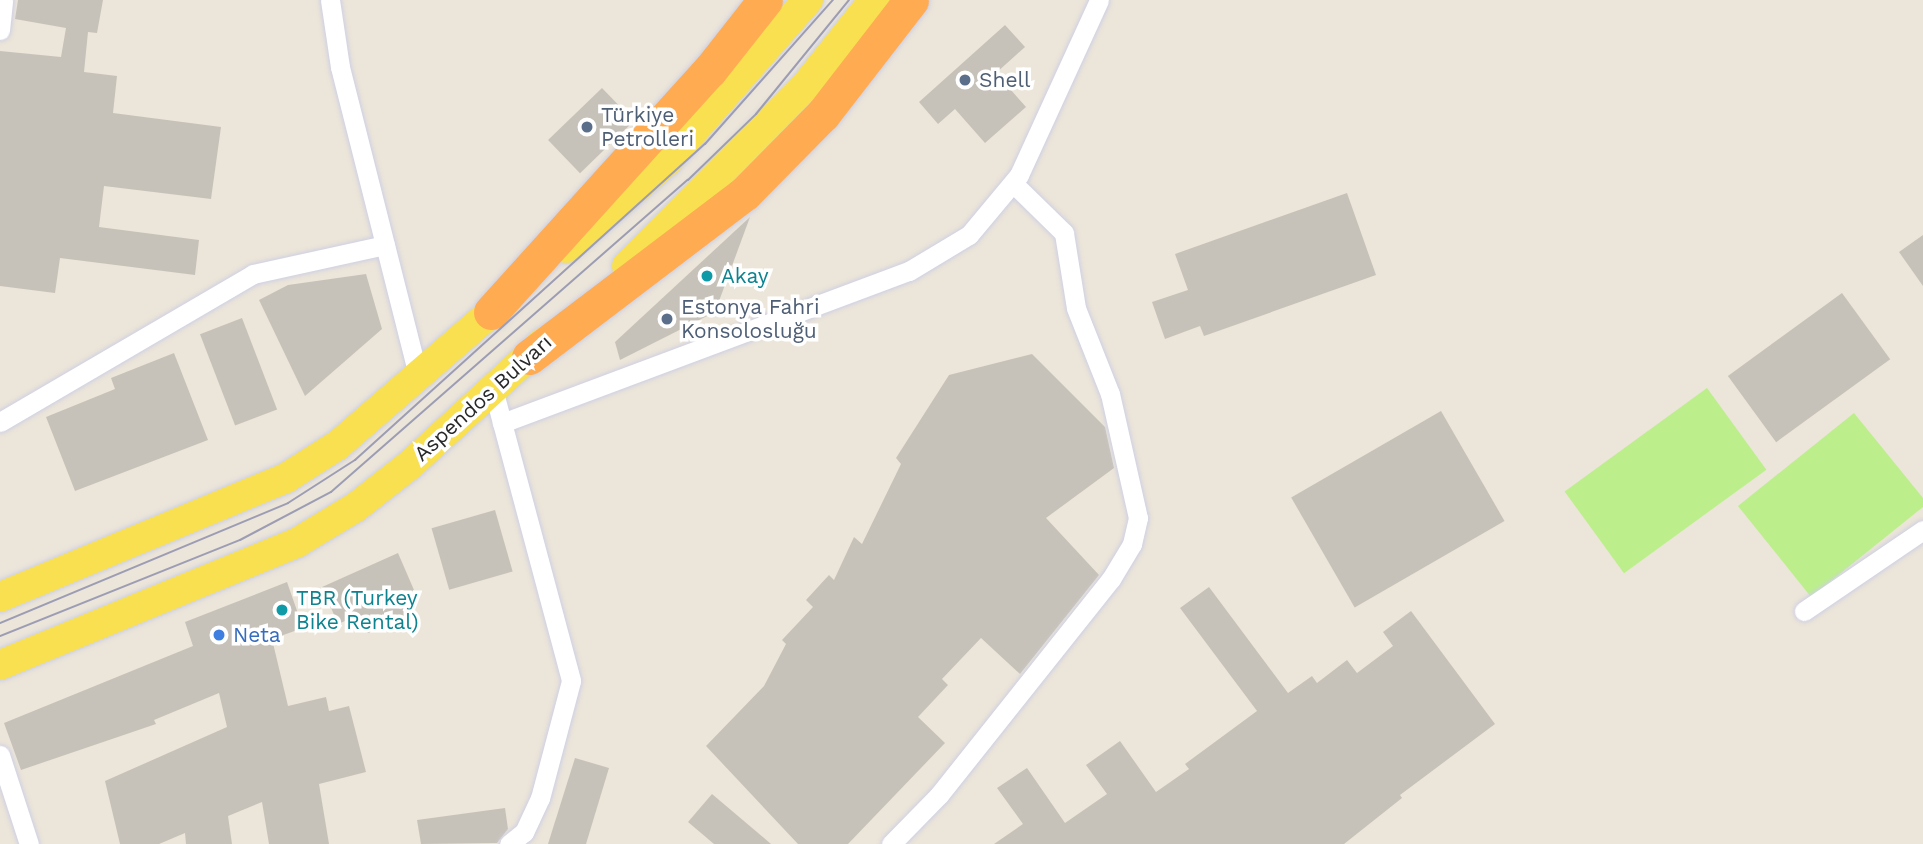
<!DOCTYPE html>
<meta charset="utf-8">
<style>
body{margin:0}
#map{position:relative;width:1923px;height:844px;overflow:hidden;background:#ece5d9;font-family:"Work Sans",sans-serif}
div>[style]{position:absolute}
.pitch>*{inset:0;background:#bcef8c;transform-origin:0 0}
.building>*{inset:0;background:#c7c2b9;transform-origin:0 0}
.roads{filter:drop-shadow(0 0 2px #ced0e3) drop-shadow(0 0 2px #ced0e3)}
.street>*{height:19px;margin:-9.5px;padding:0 9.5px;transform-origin:9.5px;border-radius:9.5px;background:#fff}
.primary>*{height:30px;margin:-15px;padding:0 15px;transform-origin:15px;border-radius:15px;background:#f9e051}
.highway>*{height:35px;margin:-17.5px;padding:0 17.5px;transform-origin:17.5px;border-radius:17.5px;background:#ffab51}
.tram>*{height:2px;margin:-1px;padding:0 1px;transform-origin:1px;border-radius:1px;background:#9c9db4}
.dots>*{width:19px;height:19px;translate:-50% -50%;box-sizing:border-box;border:4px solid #fff;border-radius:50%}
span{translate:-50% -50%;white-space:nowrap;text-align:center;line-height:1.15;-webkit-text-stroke:7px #fff;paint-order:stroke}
.service-label{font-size:21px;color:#4e5e75}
.left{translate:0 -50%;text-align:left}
.culture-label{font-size:21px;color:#0d838f}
.street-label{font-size:21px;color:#282828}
.shop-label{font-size:21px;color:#366cbe}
</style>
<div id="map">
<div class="pitch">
<i style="left:1707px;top:388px;width:101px;height:176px;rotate:54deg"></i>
<i style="clip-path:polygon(1854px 413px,1923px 498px,1923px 507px,1811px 597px,1738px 506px)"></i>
</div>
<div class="building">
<i style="clip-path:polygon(18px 0,103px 0,97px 33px,88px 32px,84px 72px,117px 76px,113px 113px,221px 127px,211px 199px,104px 186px,99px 227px,199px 240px,195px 275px,60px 258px,55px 293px,0 286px,0 51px,61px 57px,66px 28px,15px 19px)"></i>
<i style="clip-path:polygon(1005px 25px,1025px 47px,996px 73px,1026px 107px,985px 143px,955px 109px,938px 124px,919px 102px)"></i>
<i style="left:602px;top:88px;width:46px;height:75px;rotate:46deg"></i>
<i style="clip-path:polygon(1347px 193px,1376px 275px,1204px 336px,1200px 326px,1165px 339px,1152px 302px,1188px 290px,1175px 254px)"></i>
<i style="clip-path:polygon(750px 217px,715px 312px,620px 360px,615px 342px)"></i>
<i style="clip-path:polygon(1923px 235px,1923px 286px,1899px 252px)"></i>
<i style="clip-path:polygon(366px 274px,382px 329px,305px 396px,259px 300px,288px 285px)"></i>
<i style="left:1842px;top:293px;width:82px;height:141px;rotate:54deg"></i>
<i style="left:242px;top:318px;width:98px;height:45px;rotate:69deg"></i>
<i style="clip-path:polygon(174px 353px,208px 440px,75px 491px,46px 417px,115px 389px,111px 378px)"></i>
<i style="clip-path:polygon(1032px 354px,1105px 427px,1114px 468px,1046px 518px,1099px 575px,1020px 674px,981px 638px,942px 679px,948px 685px,918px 717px,945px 743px,848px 844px,798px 844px,706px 746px,764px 686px,786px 644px,782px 640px,813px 607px,806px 600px,829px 575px,834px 580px,854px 537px,862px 544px,901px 464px,896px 458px,949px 375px)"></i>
<i style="left:1441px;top:411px;width:127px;height:173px;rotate:60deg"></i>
<i style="left:495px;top:510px;width:64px;height:66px;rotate:74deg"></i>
<i style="clip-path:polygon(398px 553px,414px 590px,399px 597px,408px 615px,368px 633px,359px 615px,338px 624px,322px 587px)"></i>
<i style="clip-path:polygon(287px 582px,303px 628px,272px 639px,288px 706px,326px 697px,329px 711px,349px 706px,366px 772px,319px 784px,329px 844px,269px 844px,262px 802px,228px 816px,232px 844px,186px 844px,185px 833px,159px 844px,120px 844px,105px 781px,227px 727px,219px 693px,154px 720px,156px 724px,21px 770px,4px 723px,193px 646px,185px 622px)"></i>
<i style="clip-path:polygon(1209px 587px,1288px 693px,1312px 676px,1317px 683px,1347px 660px,1357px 673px,1393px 646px,1383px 632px,1411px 611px,1495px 724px,1400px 795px,1402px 798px,1344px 844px,994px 844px,1023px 824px,997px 788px,1027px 768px,1065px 823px,1107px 794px,1086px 765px,1120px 741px,1156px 792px,1189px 769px,1185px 764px,1257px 711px,1180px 608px)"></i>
<i style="clip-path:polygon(575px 758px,609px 768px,586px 844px,548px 844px)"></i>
<i style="clip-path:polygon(712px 794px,771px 844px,714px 844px,688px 822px)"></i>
<i style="clip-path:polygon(505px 808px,508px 829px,497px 843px,421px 844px,417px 820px)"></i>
</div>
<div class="roads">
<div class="street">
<i style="left:330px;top:0;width:68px;rotate:81.5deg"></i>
<i style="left:340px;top:67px;width:318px;rotate:75.8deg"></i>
<i style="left:0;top:30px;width:30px;rotate:-84deg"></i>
<i style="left:493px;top:389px;width:302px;rotate:75deg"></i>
<i style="left:571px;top:681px;width:121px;rotate:104.8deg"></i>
<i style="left:540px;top:798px;width:38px;rotate:115deg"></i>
<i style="left:524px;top:832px;width:19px;rotate:141deg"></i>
<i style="left:0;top:422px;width:293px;rotate:-30.3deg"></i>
<i style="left:253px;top:274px;width:135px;rotate:-12.4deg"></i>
<i style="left:502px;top:423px;width:434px;rotate:-20.5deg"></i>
<i style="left:909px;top:271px;width:70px;rotate:-31deg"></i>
<i style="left:969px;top:235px;width:78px;rotate:-50.2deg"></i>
<i style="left:1019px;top:175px;width:192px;rotate:-65.4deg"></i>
<i style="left:1804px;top:611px;width:144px;rotate:-34.2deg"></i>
<i style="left:0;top:755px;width:94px;rotate:72deg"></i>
<i style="left:891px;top:844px;width:69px;rotate:-45.6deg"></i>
<i style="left:939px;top:795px;width:276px;rotate:-51.5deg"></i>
<i style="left:1111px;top:579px;width:41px;rotate:-59deg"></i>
<i style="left:1132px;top:544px;width:27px;rotate:-77deg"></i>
<i style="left:1138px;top:518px;width:127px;rotate:-102.7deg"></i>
<i style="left:1110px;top:394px;width:92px;rotate:-111.6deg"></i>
<i style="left:1076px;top:308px;width:76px;rotate:-99.1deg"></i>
<i style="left:1064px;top:233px;width:71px;rotate:-135.6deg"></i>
</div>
<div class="primary">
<i style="left:566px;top:248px;width:133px;rotate:-40.7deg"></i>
<i style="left:667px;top:161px;width:214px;rotate:-48.8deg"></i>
<i style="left:627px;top:266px;width:250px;rotate:-45.2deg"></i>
<i style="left:803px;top:89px;width:114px;rotate:-51.4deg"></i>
<i style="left:0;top:597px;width:310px;rotate:-22.6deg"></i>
<i style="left:286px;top:478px;width:62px;rotate:-32.4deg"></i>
<i style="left:338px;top:445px;width:226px;rotate:-40.9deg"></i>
<i style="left:0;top:665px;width:322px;rotate:-22.4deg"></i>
<i style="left:298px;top:542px;width:68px;rotate:-31.1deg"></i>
<i style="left:356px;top:507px;width:70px;rotate:-38deg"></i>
<i style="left:411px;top:464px;width:180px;rotate:-42.5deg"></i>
</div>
<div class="highway">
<i style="left:491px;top:312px;width:326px;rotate:-47.9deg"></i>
<i style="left:710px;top:70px;width:89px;rotate:-51.8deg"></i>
<i style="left:529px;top:357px;width:271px;rotate:-37.2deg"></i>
<i style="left:745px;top:193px;width:111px;rotate:-45.4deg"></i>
<i style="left:823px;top:114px;width:144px;rotate:-52.3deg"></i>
</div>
</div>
<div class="tram">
<i style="left:0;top:623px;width:312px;rotate:-22.6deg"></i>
<i style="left:288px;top:503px;width:80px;rotate:-32.7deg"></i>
<i style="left:355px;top:460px;width:472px;rotate:-42.1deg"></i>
<i style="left:705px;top:144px;width:193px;rotate:-48.4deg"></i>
<i style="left:0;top:636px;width:258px;rotate:-21.8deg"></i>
<i style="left:240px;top:540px;width:103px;rotate:-27.8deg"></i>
<i style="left:331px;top:492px;width:474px;rotate:-41.2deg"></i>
<i style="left:688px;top:180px;width:95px;rotate:-44.1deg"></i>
<i style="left:756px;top:114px;width:147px;rotate:-50.8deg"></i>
</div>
<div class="dots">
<i style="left:965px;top:80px;background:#5c6f8a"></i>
<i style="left:587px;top:127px;background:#5c6f8a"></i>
<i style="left:707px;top:276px;background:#0f9aa8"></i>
<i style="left:667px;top:319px;background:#5c6f8a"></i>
<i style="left:282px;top:610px;background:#0f9aa8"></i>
<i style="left:219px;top:635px;background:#3f7fe0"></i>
</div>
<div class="service-label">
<span class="left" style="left:979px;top:80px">Shell</span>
<span class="left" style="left:601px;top:127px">Türkiye<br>Petrolleri</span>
<span class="left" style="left:681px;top:319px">Estonya Fahri<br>Konsolosluğu</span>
</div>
<div class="culture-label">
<span class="left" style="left:721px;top:276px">Akay</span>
<span class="left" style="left:296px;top:610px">TBR (Turkey<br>Bike Rental)</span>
</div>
<div class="street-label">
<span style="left:483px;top:398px;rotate:-42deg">Aspendos Bulvarı</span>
</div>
<div class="shop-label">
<span class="left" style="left:233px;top:635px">Neta</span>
</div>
</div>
